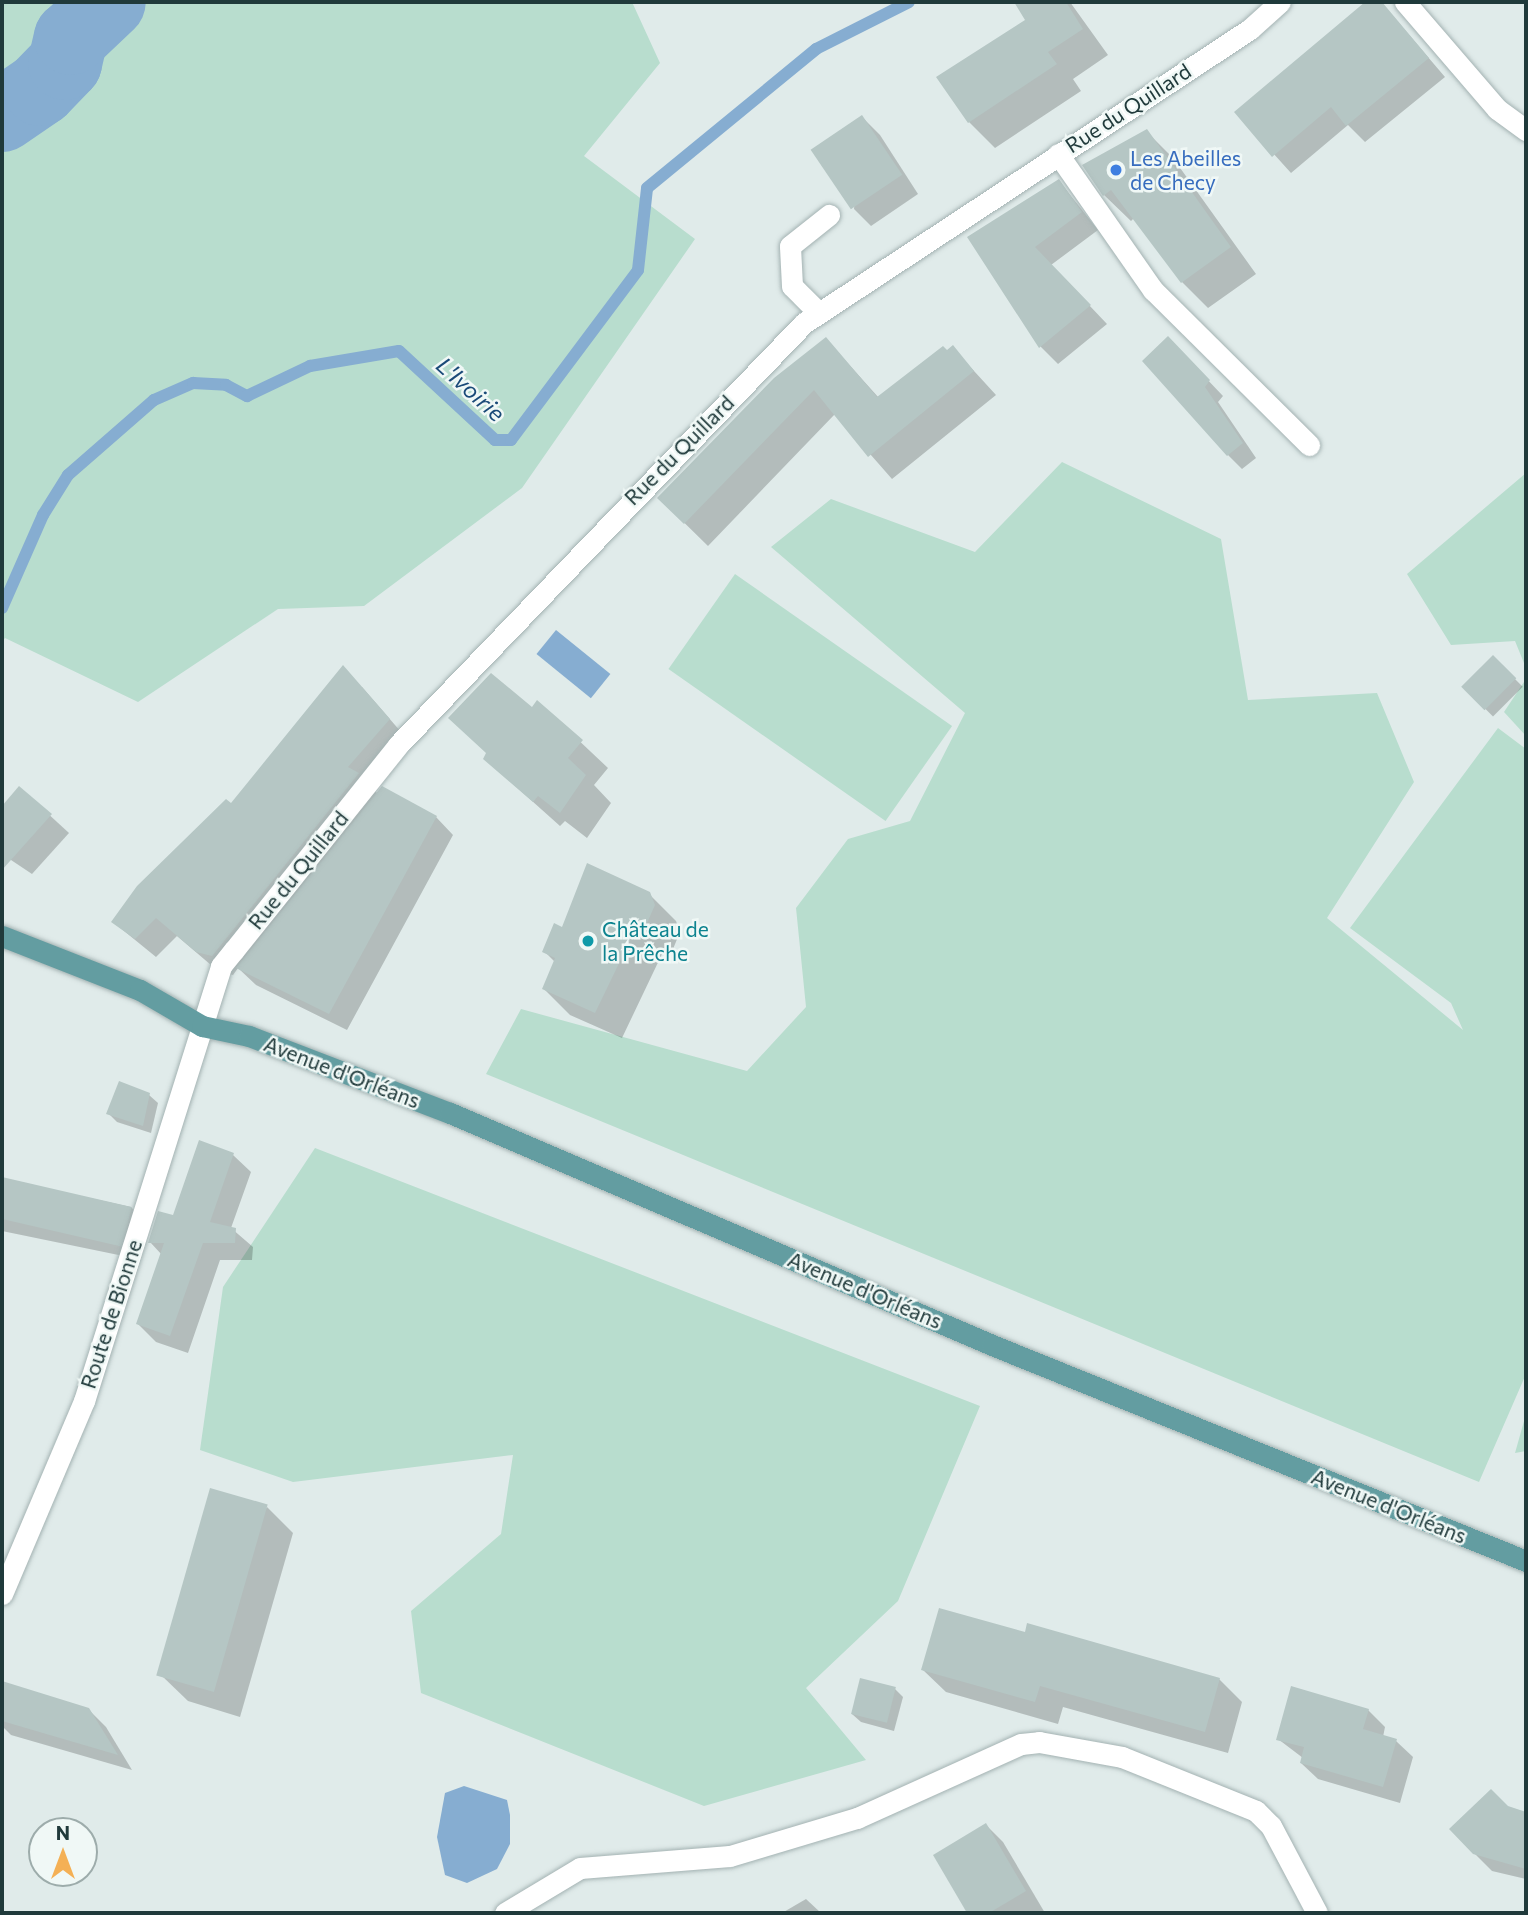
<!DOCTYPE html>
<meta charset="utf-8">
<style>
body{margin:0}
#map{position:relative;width:1528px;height:1915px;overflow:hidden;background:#e0ebea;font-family:Commissioner,sans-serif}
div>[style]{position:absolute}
.green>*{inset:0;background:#b8ddce;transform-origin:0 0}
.water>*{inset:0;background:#86add1;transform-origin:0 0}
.shadow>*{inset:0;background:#0003;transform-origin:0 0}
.stream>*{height:12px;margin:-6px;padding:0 6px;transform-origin:6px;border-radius:6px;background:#86add1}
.river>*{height:74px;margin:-37px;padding:0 37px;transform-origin:37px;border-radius:37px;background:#86add1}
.building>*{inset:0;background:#b5c6c4;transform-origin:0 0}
.roads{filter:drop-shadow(0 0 2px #a3b2b2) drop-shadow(0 0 2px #a3b2b2)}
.minor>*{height:21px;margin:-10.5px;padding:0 10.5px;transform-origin:10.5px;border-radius:10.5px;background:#fff}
.major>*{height:21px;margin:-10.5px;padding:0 10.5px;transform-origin:10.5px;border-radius:10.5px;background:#639da1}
.dots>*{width:19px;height:19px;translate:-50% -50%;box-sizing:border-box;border:4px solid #f0f8f6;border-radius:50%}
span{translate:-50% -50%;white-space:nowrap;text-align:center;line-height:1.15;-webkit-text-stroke:5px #f0f8f6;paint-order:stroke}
.street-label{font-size:21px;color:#203a3b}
.shop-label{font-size:21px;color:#366cbe}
.left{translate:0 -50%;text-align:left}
.culture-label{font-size:21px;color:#0d838f}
.water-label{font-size:23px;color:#1a4a78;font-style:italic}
.frame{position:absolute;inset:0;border:4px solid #203a3b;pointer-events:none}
.north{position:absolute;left:28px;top:1817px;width:70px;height:70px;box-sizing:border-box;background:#f0f8f6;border:2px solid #9dacab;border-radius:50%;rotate:0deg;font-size:19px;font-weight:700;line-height:28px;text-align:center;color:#203a3b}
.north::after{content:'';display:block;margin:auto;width:24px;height:32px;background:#f4b055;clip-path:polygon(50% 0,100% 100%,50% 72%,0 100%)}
</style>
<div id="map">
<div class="green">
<i style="clip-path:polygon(2px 2px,632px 2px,660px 63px,584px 156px,695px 239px,522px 488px,364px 606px,278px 609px,138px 702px,5px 638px,2px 642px)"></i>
<i style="clip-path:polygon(1062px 462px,1221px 539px,1248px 700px,1377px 693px,1414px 782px,1327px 918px,1463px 1030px,1451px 1003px,1350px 928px,1498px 728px,1526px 749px,1526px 1374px,1479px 1482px,486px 1074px,521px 1009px,747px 1071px,806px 1007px,796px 908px,848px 839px,910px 821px,965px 713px,771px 547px,831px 499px,975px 552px)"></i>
<i style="clip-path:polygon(1526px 473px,1526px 668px,1515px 641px,1451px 645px,1407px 574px)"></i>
<i style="left:735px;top:574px;width:265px;height:116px;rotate:35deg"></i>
<i style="clip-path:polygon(1526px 679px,1526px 736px,1504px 712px)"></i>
<i style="clip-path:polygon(315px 1148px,980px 1406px,898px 1601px,806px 1688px,866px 1760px,704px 1806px,421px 1693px,411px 1611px,501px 1534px,513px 1455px,293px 1482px,200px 1450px,223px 1287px)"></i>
<i style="clip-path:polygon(1526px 1414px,1526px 1451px,1515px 1453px)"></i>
</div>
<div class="water">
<i style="left:556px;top:630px;width:70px;height:31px;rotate:39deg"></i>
<i style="clip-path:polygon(464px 1786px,507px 1800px,510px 1815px,510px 1844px,497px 1869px,467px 1883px,445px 1875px,437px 1837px,445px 1793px)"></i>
</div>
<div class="shadow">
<i style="clip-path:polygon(1031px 2px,1070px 2px,1108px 55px,1073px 79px,1081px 91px,995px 148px,969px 122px,1027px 20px,1020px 9px)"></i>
<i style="clip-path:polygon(1368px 2px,1381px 2px,1445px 77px,1365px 142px,1348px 125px,1291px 173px,1236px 112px)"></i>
<i style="clip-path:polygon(862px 117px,880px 135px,918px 194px,871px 226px,854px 209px)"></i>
<i style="clip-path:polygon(1146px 131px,1173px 158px,1256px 274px,1208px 308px,1182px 282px,1134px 218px,1131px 221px,1104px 195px)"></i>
<i style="clip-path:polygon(1059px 181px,1098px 230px,1051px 265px,1107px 324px,1058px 364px,1041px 347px,970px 237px)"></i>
<i style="clip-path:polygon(826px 339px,879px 398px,953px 348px,996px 395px,892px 479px,835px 414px,708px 546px,659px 498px)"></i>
<i style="clip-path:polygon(1182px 353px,1223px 396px,1218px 402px,1256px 458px,1242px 469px,1228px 455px)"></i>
<i style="left:1493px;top:657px;width:42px;height:42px;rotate:45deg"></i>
<i style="clip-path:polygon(362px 687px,408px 740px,369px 785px,378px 794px,436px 817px,453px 835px,347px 1030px,256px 985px,238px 968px,233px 975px,218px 971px,177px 936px,156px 957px,113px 922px)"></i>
<i style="clip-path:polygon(538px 702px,608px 768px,594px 785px,611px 803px,587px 838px,565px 821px,560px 826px,485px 759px)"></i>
<i style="clip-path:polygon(20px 788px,69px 833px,32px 874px,2px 854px,2px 808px)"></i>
<i style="clip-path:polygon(649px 894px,676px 921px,680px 932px,673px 949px,663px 952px,622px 1038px,570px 1015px,544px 989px,555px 962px,544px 951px,563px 929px)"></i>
<i style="clip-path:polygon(149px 1095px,158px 1103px,151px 1133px,117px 1122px,109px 1114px)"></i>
<i style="clip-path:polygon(233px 1155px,251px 1172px,231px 1228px,253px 1247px,252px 1260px,220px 1260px,188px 1353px,156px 1342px,138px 1324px,162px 1255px,150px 1242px)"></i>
<i style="clip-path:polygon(2px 1179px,131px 1207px,148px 1225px,138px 1259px,2px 1231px)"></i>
<i style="clip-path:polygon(267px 1507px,293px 1533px,240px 1717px,188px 1701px,161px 1675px)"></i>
<i style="clip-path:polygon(1026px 1634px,1219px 1679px,1242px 1702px,1228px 1753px,1063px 1707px,1058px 1724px,946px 1692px,923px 1670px)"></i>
<i style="clip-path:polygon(2px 1683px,88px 1709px,106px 1727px,132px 1770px,11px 1735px,2px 1726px)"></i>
<i style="clip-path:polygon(895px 1689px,903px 1697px,894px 1731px,861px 1722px,852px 1714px)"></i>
<i style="clip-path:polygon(1368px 1710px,1385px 1727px,1383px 1737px,1396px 1741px,1413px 1757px,1400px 1803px,1318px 1779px,1301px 1763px,1303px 1758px,1278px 1739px)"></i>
<i style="clip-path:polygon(1507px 1808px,1526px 1813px,1526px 1879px,1492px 1871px,1474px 1853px)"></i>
<i style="clip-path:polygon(986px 1825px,1003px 1842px,1045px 1913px,969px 1913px,935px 1855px)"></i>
<i style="clip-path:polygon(806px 1899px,821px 1913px,782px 1913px)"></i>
</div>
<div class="stream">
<i style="left:2px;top:608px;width:102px;rotate:-66.2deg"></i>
<i style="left:43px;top:515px;width:47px;rotate:-58deg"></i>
<i style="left:68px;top:475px;width:114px;rotate:-41.1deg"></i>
<i style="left:154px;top:400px;width:43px;rotate:-23.6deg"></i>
<i style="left:193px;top:383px;width:33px;rotate:3deg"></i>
<i style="left:226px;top:385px;width:24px;rotate:28deg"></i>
<i style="left:247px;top:396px;width:70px;rotate:-25.5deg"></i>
<i style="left:310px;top:366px;width:90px;rotate:-9.6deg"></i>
<i style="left:399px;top:351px;width:131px;rotate:42.8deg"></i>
<i style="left:495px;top:440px;width:16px"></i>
<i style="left:511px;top:440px;width:212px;rotate:-53.2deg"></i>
<i style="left:638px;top:270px;width:82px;rotate:-83.7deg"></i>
<i style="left:647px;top:188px;width:219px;rotate:-39.4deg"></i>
<i style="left:816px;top:49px;width:104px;rotate:-26.8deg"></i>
</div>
<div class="river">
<i style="left:2px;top:115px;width:46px;rotate:-34.4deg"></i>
<i style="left:40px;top:89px;width:36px;rotate:-46deg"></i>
<i style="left:65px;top:63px;width:26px;rotate:-77deg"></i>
<i style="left:71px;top:38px;width:52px;rotate:-43.5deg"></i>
</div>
<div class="building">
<i style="clip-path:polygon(1014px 2px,1066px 2px,1083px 29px,1048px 52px,1057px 64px,968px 123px,936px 77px,1025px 20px)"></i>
<i style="clip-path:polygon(1365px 2px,1382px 2px,1429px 58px,1346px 126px,1331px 107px,1272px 157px,1234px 112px)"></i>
<i style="left:862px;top:115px;width:72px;height:62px;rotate:56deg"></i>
<i style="clip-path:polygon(1147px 129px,1231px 247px,1181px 283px,1111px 190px,1103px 196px,1082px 165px)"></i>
<i style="clip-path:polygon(1059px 179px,1082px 212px,1035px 247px,1091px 305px,1039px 348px,967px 237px)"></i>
<i style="clip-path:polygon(1168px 336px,1210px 380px,1205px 387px,1243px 443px,1227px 456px,1142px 361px)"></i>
<i style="clip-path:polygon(826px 337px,877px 397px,943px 346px,947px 350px,953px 345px,974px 371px,868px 457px,814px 390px,684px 524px,657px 498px,774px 378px)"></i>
<i style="left:1493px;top:655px;width:33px;height:45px;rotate:45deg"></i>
<i style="clip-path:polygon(343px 665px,390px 719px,348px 767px,359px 773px,212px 956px,196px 952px,156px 918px,135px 939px,111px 922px,137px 886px,226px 799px,231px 803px)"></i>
<i style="clip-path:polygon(491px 673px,532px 707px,537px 700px,583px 740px,568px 758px,586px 775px,560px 813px,538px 796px,533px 802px,483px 759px,486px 753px,448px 718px)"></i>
<i style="clip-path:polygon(19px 786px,52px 814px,2px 870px,2px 806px)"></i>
<i style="clip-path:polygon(382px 786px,437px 816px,329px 1014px,236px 968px)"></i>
<i style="clip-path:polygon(587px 863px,650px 892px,655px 905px,647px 923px,637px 926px,595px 1013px,542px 989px,555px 958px,542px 952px,554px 923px,562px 927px)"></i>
<i style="clip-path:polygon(119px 1081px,150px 1093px,143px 1126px,106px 1114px)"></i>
<i style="clip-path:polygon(199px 1140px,234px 1153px,210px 1222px,236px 1228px,235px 1243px,203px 1243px,170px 1336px,136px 1324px,164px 1243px,148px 1243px,158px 1211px,173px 1215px)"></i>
<i style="left:2px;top:1177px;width:133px;height:41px;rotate:13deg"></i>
<i style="left:210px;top:1488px;width:60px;height:195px;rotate:16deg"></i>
<i style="clip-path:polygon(939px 1608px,1025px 1632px,1027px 1623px,1220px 1678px,1205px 1732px,1040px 1686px,1035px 1702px,921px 1670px)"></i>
<i style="left:860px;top:1678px;width:37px;height:37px;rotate:14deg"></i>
<i style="clip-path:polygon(2px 1681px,89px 1708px,118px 1755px,2px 1721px)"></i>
<i style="clip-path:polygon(1291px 1686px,1369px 1709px,1363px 1729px,1397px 1739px,1383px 1787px,1300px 1763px,1304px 1747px,1276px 1740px)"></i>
<i style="clip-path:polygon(1491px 1789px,1508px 1806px,1526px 1812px,1526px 1869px,1473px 1854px,1449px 1829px)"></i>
<i style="clip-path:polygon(986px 1823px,1026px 1891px,989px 1913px,967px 1913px,933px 1855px)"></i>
</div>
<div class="roads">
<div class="minor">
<i style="left:1405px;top:2px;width:141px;rotate:49.3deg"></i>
<i style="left:1497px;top:109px;width:36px;rotate:36deg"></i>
<i style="left:1058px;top:154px;width:166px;rotate:55.1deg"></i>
<i style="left:1153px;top:290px;width:220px;rotate:44.8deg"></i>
<i style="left:819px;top:313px;width:38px;rotate:-135deg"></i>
<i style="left:792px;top:286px;width:40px;rotate:-92.9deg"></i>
<i style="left:790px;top:246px;width:50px;rotate:-38.5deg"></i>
<i style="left:2px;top:1594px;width:210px;rotate:-67deg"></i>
<i style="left:84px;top:1401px;width:456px;rotate:-72.5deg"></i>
<i style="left:221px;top:966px;width:21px;rotate:-51deg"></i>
<i style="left:234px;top:950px;width:263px;rotate:-51.3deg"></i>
<i style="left:398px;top:745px;width:586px;rotate:-46.11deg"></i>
<i style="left:804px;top:323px;width:534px;rotate:-33.39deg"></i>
<i style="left:1250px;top:29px;width:40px;rotate:-42deg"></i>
<i style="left:505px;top:1913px;width:87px;rotate:-31deg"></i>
<i style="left:580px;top:1868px;width:150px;rotate:-4.6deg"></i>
<i style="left:730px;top:1856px;width:133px;rotate:-16.7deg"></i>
<i style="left:857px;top:1818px;width:180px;rotate:-24.3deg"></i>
<i style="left:1021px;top:1744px;width:18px;rotate:-6deg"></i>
<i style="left:1039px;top:1742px;width:84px;rotate:10.2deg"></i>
<i style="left:1122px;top:1757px;width:144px;rotate:21.9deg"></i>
<i style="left:1256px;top:1811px;width:21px;rotate:45deg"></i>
<i style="left:1271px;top:1826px;width:98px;rotate:62.1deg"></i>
</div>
<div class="major">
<i style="left:2px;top:936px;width:148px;rotate:21.4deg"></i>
<i style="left:140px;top:990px;width:72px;rotate:30.1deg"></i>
<i style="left:202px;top:1026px;width:48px;rotate:12deg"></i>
<i style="left:249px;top:1036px;width:215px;rotate:21deg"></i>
<i style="left:450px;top:1113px;width:590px;rotate:23.17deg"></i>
<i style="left:992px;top:1345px;width:576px;rotate:22.02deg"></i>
</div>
</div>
<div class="dots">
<i style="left:1116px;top:170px;background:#3f7fe0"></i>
<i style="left:588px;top:941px;background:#0f9aa8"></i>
</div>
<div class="street-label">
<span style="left:1128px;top:108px;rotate:-33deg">Rue du Quillard</span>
<span style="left:679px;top:450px;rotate:-45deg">Rue du Quillard</span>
<span style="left:298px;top:870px;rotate:-51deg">Rue du Quillard</span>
<span style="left:342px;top:1072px;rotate:21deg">Avenue d'Orléans</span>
<span style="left:865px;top:1290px;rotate:23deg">Avenue d'Orléans</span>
<span style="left:111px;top:1314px;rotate:-72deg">Route de Bionne</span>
<span style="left:1389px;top:1506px;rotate:22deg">Avenue d'Orléans</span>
</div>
<div class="shop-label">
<span class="left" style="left:1130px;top:170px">Les Abeilles<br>de Checy</span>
</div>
<div class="culture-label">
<span class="left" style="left:602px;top:941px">Château de<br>la Prêche</span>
</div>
<div class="water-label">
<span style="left:471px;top:389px;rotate:42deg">L'Ivoirie</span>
</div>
<div class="frame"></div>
<div class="north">N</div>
</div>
